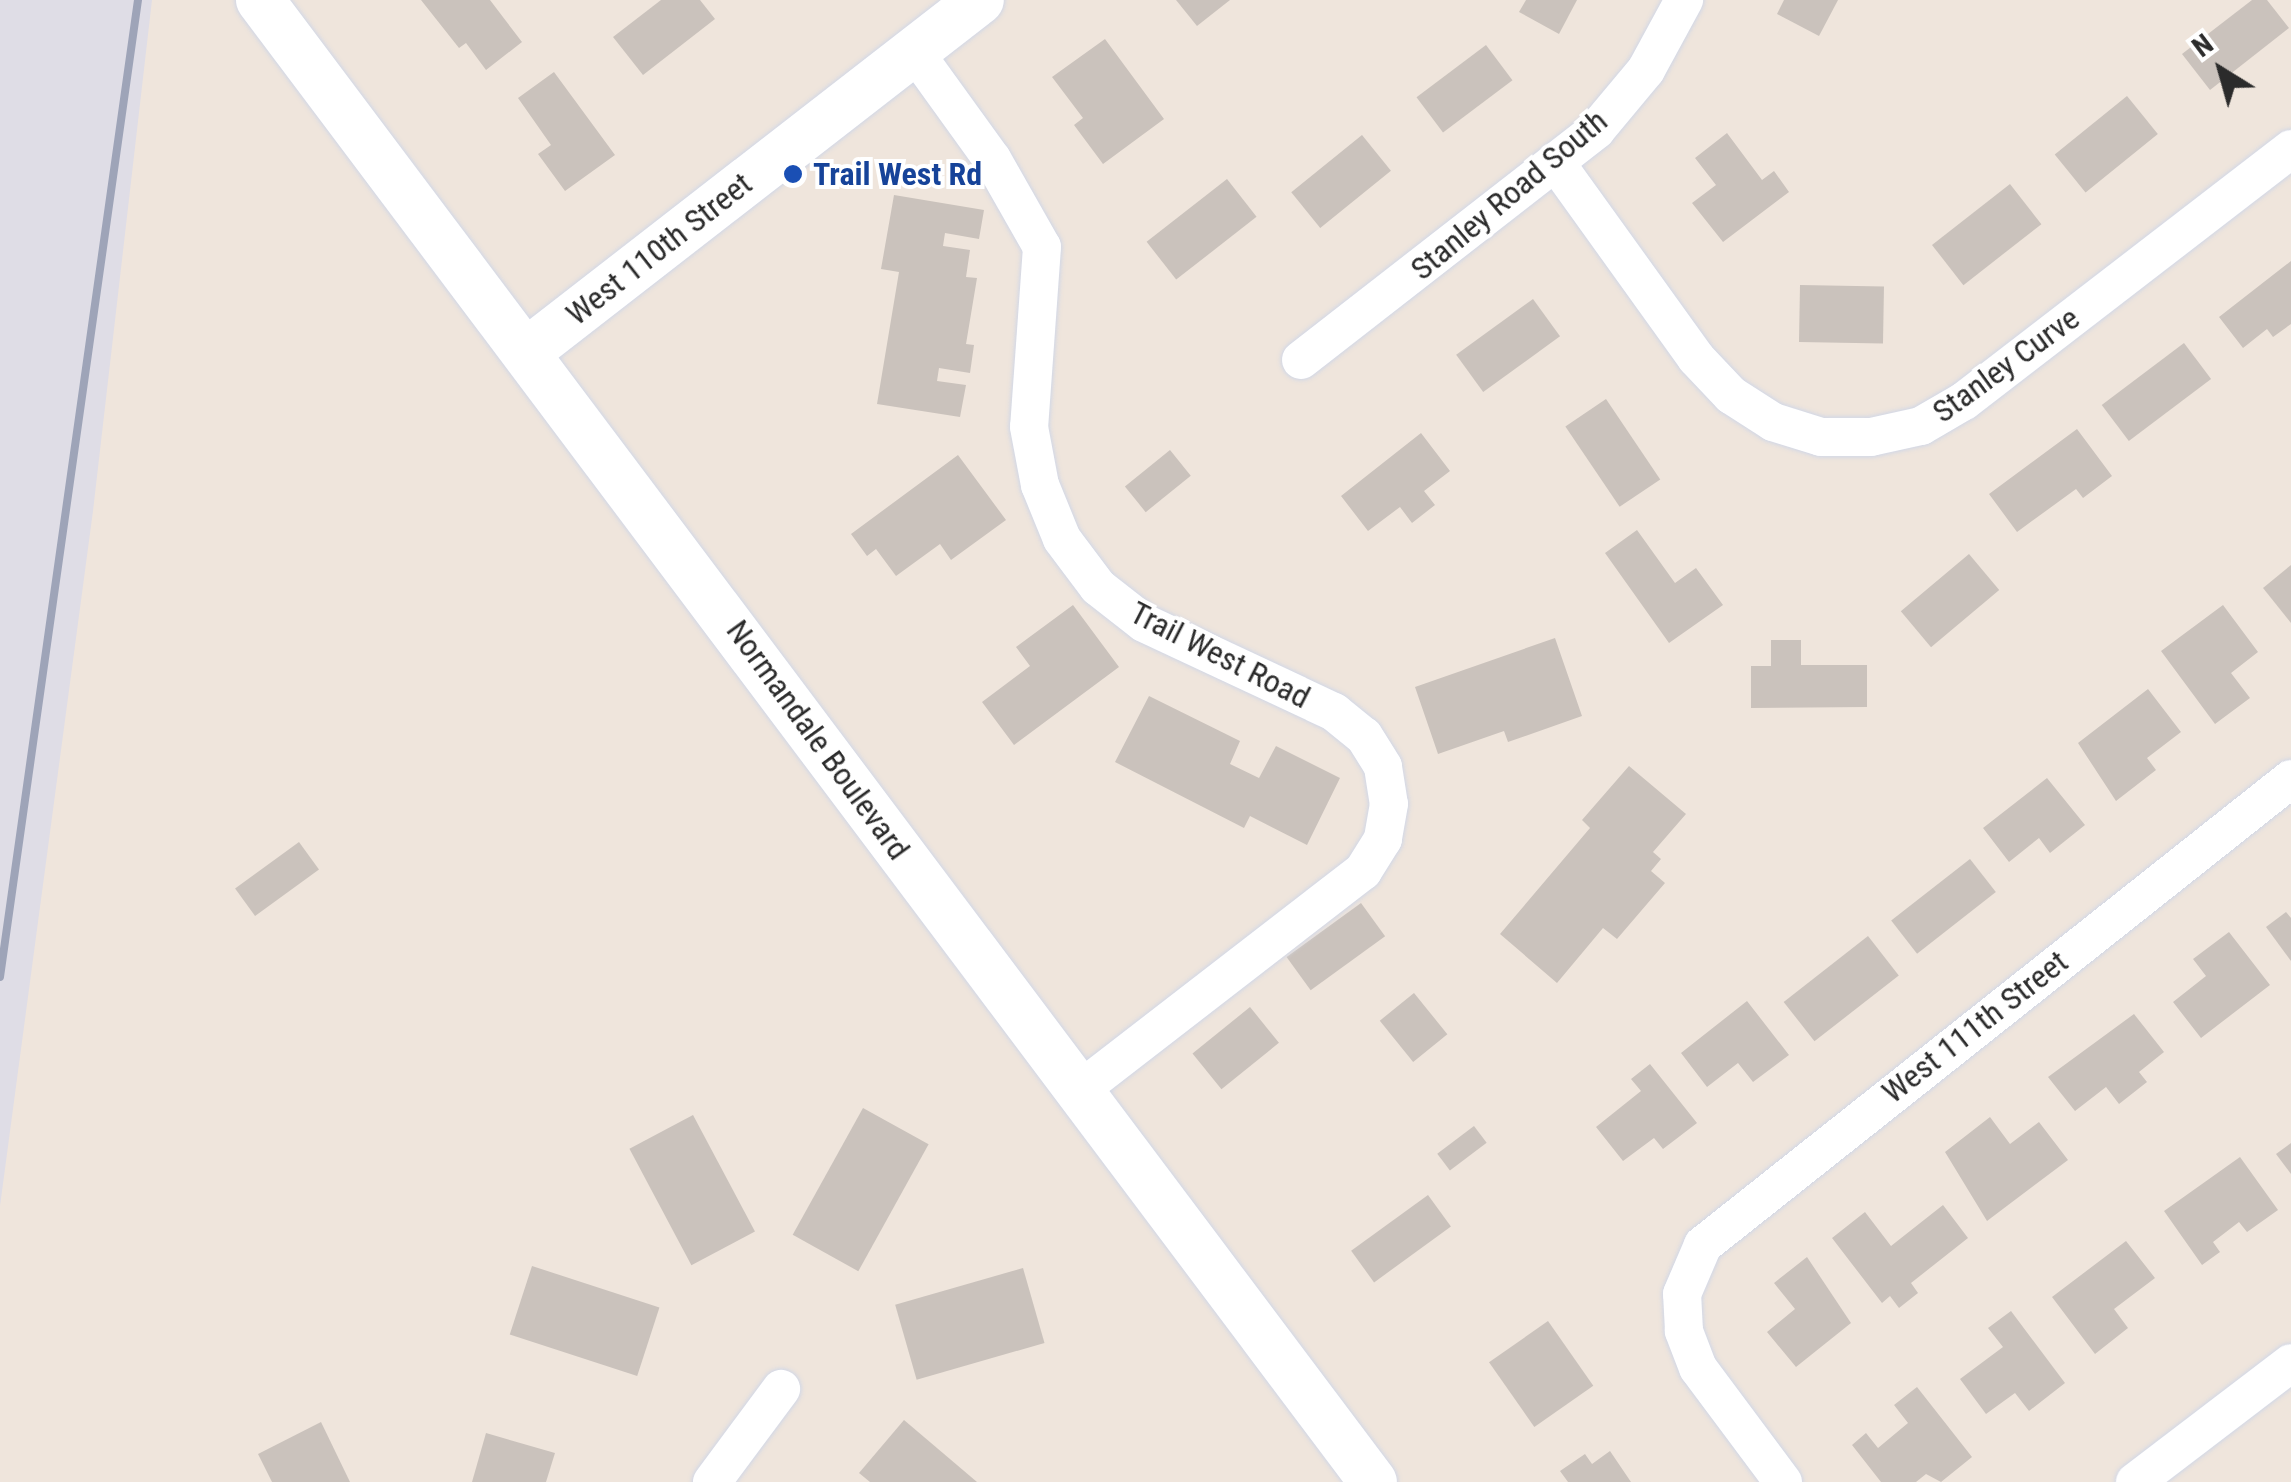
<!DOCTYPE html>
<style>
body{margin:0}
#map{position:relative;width:2291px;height:1482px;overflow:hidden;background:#efe5dc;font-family:"Roboto Condensed",sans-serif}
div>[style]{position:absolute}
.industrial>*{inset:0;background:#dfdde6}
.building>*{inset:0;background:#cac2bc;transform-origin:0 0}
.roads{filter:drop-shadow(0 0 2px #d1d7e6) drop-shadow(0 0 2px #d1d7e6)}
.minor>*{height:38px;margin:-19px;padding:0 19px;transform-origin:19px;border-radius:19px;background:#fff}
.tertiary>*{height:48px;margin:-24px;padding:0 24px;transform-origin:24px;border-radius:24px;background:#fff}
.rail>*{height:8px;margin:-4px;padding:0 4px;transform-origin:4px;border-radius:4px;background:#9ea4b8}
.dots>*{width:28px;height:28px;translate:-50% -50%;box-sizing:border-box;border:5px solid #fff;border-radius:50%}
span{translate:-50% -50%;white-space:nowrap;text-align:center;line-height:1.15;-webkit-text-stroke:8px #fff;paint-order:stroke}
.transit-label{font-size:32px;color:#164399;font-weight:700}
.left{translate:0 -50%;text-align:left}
.street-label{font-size:32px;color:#2b2b2b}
.north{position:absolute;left:2171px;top:20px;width:100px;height:100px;-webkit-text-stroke:8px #fff;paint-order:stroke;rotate:323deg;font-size:28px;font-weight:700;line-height:40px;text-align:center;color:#2b2b2b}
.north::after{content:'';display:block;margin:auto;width:35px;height:45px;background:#2b2b2b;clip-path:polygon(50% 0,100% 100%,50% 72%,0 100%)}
</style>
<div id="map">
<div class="industrial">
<i style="clip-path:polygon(0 0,152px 0,93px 511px,0 1206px)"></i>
</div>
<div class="building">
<i style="clip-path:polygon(421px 0,490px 0,522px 42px,486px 70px,466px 43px,459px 48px)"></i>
<i style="clip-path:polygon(661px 0,700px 0,715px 19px,643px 75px,613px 37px)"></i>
<i style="clip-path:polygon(1176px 0,1230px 0,1197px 26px)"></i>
<i style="clip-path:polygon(1526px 0,1577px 0,1559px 34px,1519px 12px)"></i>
<i style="clip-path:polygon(1784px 0,1838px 0,1819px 36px,1777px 14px)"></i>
<i style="clip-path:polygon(2252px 0,2267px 0,2289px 28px,2210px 90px,2182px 54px)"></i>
<i style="clip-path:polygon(1105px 39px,1164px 119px,1103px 164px,1074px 125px,1083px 118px,1052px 77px)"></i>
<i style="left:1486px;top:45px;width:44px;height:87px;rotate:53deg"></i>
<i style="clip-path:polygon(554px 72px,615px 155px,565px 191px,538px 154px,551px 145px,518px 98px)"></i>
<i style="left:2127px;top:96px;width:49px;height:93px;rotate:51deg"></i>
<i style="clip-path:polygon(1727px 133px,1762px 180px,1774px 171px,1789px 192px,1723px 242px,1692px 203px,1716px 185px,1695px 158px)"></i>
<i style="left:1362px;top:135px;width:46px;height:91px;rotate:51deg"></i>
<i style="left:1227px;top:179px;width:48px;height:102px;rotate:52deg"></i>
<i style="left:2010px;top:184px;width:51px;height:99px;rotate:52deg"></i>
<i style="clip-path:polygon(894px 195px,984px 210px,979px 239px,945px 233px,943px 246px,970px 250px,966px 277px,977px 278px,966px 344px,974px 345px,970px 373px,939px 368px,937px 381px,966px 385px,960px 417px,877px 404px,899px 272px,881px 269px)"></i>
<i style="clip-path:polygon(2291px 261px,2291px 324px,2273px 337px,2267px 329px,2243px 348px,2219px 317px)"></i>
<i style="left:1800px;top:285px;width:84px;height:57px;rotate:1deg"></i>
<i style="left:1533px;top:299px;width:46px;height:95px;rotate:54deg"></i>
<i style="left:2184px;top:343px;width:45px;height:103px;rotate:53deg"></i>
<i style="left:1606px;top:399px;width:97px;height:49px;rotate:56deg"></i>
<i style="clip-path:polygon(2077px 429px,2112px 476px,2083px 498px,2076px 489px,2017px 532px,1989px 494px)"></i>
<i style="clip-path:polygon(1421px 433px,1450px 471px,1424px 491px,1435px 505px,1412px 523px,1400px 507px,1368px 531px,1341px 496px)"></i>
<i style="left:1170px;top:450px;width:33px;height:58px;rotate:51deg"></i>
<i style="clip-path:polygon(958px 455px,1006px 520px,951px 560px,940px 544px,896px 576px,876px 549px,867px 556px,851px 534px)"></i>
<i style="clip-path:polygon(1637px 530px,1675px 583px,1696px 568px,1723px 605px,1669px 643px,1605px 553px)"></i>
<i style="left:1969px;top:554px;width:47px;height:89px;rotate:50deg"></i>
<i style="clip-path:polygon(2291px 565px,2291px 623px,2263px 588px)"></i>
<i style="clip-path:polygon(1073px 605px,1119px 667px,1014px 745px,982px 702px,1030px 666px,1016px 647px)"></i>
<i style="clip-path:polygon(2223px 605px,2258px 652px,2231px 673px,2250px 698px,2215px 724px,2161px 651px)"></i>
<i style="clip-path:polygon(1555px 638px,1582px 716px,1508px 742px,1504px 731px,1438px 754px,1415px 687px)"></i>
<i style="clip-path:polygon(1771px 640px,1801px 640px,1801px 665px,1867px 665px,1867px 707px,1751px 708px,1751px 666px,1771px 666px)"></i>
<i style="clip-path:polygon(2148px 689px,2181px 732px,2147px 758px,2156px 770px,2116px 801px,2078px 743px)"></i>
<i style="clip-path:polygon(1149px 696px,1240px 741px,1230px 764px,1259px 778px,1276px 746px,1340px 778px,1307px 845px,1250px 816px,1244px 828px,1115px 762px)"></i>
<i style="clip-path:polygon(1629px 766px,1686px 814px,1653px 852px,1661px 859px,1651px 871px,1665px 883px,1617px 939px,1603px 928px,1557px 983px,1500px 934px,1590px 828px,1582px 820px)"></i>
<i style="clip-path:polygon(2047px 778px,2085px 825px,2050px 853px,2039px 838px,2009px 862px,1983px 828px)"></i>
<i style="left:299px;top:842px;width:34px;height:79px;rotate:54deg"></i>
<i style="left:1970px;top:859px;width:42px;height:100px;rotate:52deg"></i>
<i style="left:1361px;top:903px;width:41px;height:92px;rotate:54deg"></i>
<i style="clip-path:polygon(2286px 912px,2291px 918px,2291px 961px,2266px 927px)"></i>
<i style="clip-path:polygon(2229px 932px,2270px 985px,2201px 1038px,2173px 1002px,2206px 976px,2193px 959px)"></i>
<i style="left:1868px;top:936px;width:50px;height:107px;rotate:52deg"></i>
<i style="left:1414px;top:993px;width:53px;height:44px;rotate:51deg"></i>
<i style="clip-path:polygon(1747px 1001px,1789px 1055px,1753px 1082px,1738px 1063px,1707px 1087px,1681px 1053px)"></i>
<i style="left:1250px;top:1007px;width:46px;height:74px;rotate:51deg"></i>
<i style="clip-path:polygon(2134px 1014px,2164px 1052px,2139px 1072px,2147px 1082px,2119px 1104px,2106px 1087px,2075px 1111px,2048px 1077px)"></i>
<i style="clip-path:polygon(1650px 1064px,1697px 1123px,1663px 1149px,1654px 1138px,1623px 1161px,1596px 1127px,1641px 1091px,1631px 1079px)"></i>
<i style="left:863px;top:1108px;width:75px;height:145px;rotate:29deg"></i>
<i style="left:693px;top:1115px;width:132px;height:72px;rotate:62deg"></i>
<i style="clip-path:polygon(1990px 1117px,2010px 1144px,2039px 1122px,2068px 1160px,1987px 1221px,1945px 1152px)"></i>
<i style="left:1474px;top:1126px;width:21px;height:46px;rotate:53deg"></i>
<i style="clip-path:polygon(2291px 1143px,2291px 1174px,2276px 1154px)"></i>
<i style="clip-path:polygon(2240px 1157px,2278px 1210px,2247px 1232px,2239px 1222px,2213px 1242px,2220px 1252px,2202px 1265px,2164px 1211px)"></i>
<i style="left:1428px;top:1195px;width:39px;height:95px;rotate:54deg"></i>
<i style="clip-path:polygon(1943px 1205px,1968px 1238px,1911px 1283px,1918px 1293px,1899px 1308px,1890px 1296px,1882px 1303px,1832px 1238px,1865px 1212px,1891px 1246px)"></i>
<i style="clip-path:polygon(2126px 1241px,2155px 1278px,2114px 1309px,2128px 1328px,2095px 1354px,2052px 1297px)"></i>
<i style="clip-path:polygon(1807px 1257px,1851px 1323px,1796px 1367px,1767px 1332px,1795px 1309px,1774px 1283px)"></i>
<i style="left:532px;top:1266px;width:134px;height:72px;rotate:18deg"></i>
<i style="left:1023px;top:1268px;width:78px;height:133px;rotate:74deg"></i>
<i style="clip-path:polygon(2011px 1311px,2065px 1383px,2029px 1411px,2015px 1393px,1986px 1414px,1960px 1379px,2003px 1347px,1988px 1328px)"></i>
<i style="left:1548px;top:1321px;width:79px;height:72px;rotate:55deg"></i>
<i style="clip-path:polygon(1917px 1387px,1972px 1457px,1941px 1482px,1926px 1474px,1916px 1482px,1881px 1482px,1852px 1445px,1866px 1433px,1878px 1448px,1908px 1423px,1894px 1405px)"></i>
<i style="clip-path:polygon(904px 1420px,977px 1482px,870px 1482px,859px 1473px)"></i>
<i style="clip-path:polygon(321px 1422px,350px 1482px,272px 1482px,258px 1454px)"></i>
<i style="clip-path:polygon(486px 1433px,555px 1453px,546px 1482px,472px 1482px)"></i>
<i style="clip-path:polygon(1610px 1451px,1631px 1482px,1568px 1482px,1560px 1471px,1585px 1454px,1592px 1464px)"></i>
</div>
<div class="roads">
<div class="minor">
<i style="left:914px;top:51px;width:133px;rotate:54.2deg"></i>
<i style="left:992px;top:159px;width:101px;rotate:60.4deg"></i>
<i style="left:1042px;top:247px;width:180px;rotate:94.1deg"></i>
<i style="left:1029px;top:427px;width:59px;rotate:79.3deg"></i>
<i style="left:1040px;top:485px;width:58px;rotate:67.8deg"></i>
<i style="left:1062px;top:539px;width:60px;rotate:53.1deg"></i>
<i style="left:1098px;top:587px;width:58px;rotate:38deg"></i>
<i style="left:1144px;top:623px;width:210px;rotate:25.1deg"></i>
<i style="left:1334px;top:712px;width:38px;rotate:39deg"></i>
<i style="left:1364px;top:736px;width:36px;rotate:58deg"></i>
<i style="left:1383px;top:767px;width:37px;rotate:81deg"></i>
<i style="left:1389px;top:804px;width:36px;rotate:100deg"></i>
<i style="left:1383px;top:839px;width:38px;rotate:122deg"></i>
<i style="left:1363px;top:871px;width:360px;rotate:142.3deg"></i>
<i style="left:1556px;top:163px;width:240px;rotate:54.3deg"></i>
<i style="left:1696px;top:358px;width:51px;rotate:46.6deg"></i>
<i style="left:1731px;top:395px;width:50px;rotate:32.7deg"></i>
<i style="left:1773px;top:422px;width:50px;rotate:17.4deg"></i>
<i style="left:1821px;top:437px;width:50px"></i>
<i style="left:1871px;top:437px;width:51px;rotate:-12.4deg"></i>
<i style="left:1921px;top:426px;width:50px;rotate:-30.2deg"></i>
<i style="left:1964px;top:401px;width:413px;rotate:-37.6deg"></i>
<i style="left:1301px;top:360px;width:374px;rotate:-37.9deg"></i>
<i style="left:1596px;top:130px;width:78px;rotate:-50.2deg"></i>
<i style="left:1646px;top:70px;width:80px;rotate:-61.5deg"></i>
<i style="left:712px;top:1482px;width:116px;rotate:-53.4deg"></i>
<i style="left:1783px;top:1482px;width:142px;rotate:-126.7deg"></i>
<i style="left:1698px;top:1368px;width:40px;rotate:-111deg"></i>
<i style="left:1684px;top:1331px;width:37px;rotate:-93deg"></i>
<i style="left:1682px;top:1294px;width:53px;rotate:-66.8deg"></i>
<i style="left:1703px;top:1245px;width:750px;rotate:-38.4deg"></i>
<i style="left:2135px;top:1482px;width:196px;rotate:-37.3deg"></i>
</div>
<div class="tertiary">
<i style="left:260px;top:0;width:1853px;rotate:53.09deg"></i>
<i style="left:528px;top:351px;width:572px;rotate:-37.83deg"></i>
</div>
</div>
<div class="rail">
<i style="left:0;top:977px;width:987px;rotate:-81.96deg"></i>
</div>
<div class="dots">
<i style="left:793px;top:174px;background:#1a4fb4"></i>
</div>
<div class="transit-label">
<span class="left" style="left:813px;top:174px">Trail West Rd</span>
</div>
<div class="street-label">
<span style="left:1509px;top:195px;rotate:-40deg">Stanley Road South</span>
<span style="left:659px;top:249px;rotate:-38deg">West 110th Street</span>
<span style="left:2006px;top:365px;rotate:-36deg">Stanley Curve</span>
<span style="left:1220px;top:655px;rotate:27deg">Trail West Road</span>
<span style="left:818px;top:740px;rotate:54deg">Normandale Boulevard</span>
<span style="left:1975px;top:1027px;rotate:-38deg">West 111th Street</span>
</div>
<div class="north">N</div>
</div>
